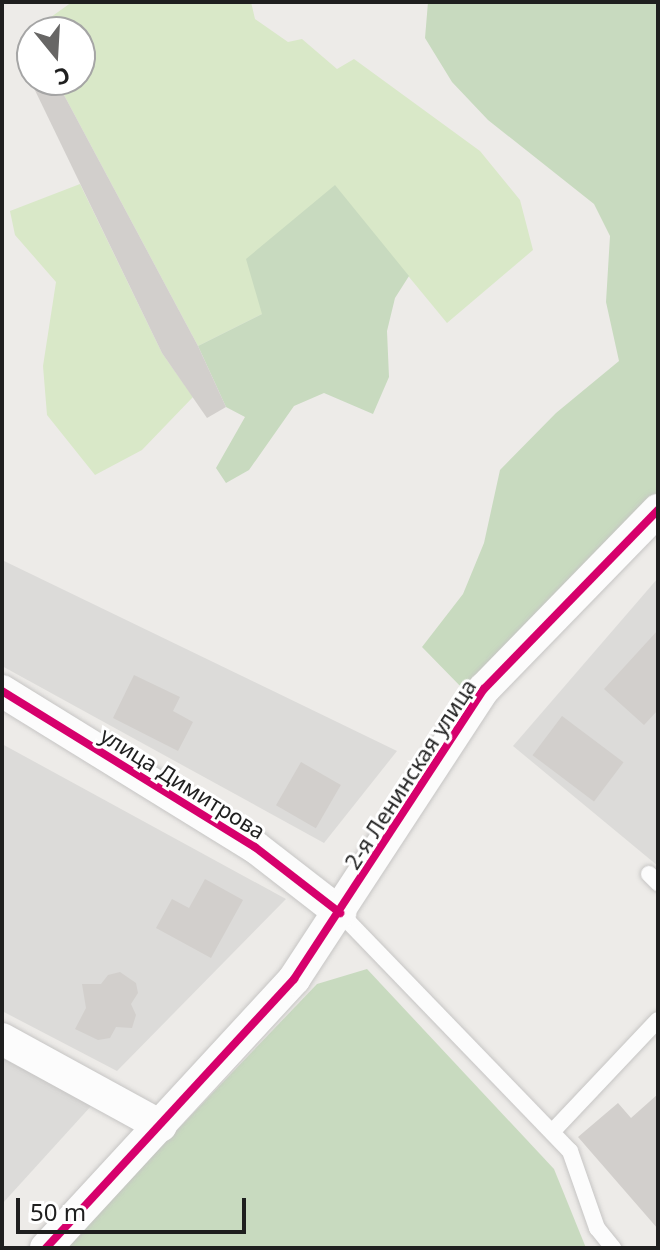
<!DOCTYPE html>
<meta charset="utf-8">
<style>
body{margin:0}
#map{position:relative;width:660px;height:1250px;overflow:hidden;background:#edebe8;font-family:"Noto Sans",sans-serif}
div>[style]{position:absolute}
.residential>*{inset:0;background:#dcdbd9}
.grass>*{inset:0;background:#d9e8c8}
.forest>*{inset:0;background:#c8dabf}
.building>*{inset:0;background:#d2cfcc;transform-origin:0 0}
.roads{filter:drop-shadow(0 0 2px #c6c5c4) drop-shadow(0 0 2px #c6c5c4)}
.lane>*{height:16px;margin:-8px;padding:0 8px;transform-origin:8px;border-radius:8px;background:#fcfcfc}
.street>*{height:32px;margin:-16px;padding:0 16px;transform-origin:16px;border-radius:16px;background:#fcfcfc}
.cycleway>*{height:8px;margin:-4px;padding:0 4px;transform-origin:4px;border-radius:4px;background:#d6006c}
span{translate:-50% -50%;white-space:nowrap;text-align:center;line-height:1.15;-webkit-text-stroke:6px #fff;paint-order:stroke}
.street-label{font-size:22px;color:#1f1f1f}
.frame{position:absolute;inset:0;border:4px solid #1f1f1f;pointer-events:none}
.north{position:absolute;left:16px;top:16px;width:80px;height:80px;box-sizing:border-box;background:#fff;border:2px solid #a5a5a5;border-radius:50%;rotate:162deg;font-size:22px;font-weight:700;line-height:32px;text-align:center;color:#1f1f1f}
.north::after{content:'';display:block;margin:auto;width:28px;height:36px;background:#676665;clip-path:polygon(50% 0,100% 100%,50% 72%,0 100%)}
.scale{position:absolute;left:16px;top:1198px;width:230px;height:36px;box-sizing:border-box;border:4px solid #1f1f1f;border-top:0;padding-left:10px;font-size:24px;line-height:28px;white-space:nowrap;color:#1f1f1f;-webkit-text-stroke:6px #fff;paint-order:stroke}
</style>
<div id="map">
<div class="residential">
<i style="clip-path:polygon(2px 560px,397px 751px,324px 843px,2px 666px)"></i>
<i style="clip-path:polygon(658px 578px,658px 866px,513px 746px)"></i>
<i style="clip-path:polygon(2px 744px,286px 899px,117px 1071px,2px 1011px)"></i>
<i style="clip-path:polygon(2px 1058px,92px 1105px,2px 1204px)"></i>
</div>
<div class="grass">
<i style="clip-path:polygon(72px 2px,251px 2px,255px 19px,288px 42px,302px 39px,337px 69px,354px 59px,480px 151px,520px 200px,533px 250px,447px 323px,334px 186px,262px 314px,198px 346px,56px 80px,80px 80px,80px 32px,32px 32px,32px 35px,30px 32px)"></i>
<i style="clip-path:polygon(80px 184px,162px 353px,193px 397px,142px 450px,95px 475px,47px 415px,43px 366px,56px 282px,15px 235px,10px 211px)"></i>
</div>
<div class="forest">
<i style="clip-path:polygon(428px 2px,658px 2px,658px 495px,464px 690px,422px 647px,463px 594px,484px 543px,500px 470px,556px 413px,619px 361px,606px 302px,610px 236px,594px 204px,488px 120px,452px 82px,425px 38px)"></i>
<i style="clip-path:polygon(335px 185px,409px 276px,395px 298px,387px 331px,389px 377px,373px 414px,324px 393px,294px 406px,249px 470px,226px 483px,216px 468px,245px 417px,226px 407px,198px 346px,262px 314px,246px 259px)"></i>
<i style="clip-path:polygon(367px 969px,554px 1169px,586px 1248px,64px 1248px,317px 984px)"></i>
</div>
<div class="building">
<i style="clip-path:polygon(30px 80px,56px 80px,198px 346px,226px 407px,207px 418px,162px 353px)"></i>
<i style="clip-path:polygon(658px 630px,658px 710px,644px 725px,604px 689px)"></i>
<i style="clip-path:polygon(134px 675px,180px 697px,173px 711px,193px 722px,178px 751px,113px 718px)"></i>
<i style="left:562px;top:716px;width:77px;height:49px;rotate:37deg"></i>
<i style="left:301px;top:762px;width:46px;height:50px;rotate:30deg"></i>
<i style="clip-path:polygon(205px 879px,243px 900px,211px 958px,156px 928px,172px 899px,189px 908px)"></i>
<i style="clip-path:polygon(120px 972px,136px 983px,138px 993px,131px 1004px,136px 1015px,132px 1028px,116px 1027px,110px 1038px,98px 1040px,75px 1029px,86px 1008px,82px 984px,101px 984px,108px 975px)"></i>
<i style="clip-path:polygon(658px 1094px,658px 1229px,578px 1137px,618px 1103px,631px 1118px)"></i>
</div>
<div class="roads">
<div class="lane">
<i style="left:649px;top:874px;width:13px;rotate:45deg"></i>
<i style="left:340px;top:913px;width:331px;rotate:46deg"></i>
<i style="left:570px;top:1151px;width:82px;rotate:70.7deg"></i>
<i style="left:597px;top:1228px;width:26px;rotate:51deg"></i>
<i style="left:552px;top:1132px;width:154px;rotate:-46.6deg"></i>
</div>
<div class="street">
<i style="left:2px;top:691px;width:297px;rotate:31.7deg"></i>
<i style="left:255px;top:847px;width:108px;rotate:37.8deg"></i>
<i style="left:2px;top:1039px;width:181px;rotate:28.7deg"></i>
<i style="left:46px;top:1248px;width:366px;rotate:-47.3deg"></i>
<i style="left:294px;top:979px;width:347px;rotate:-56.8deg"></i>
<i style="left:484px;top:689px;width:250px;rotate:-45.8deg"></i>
</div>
</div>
<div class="cycleway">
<i style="left:2px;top:691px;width:297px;rotate:31.7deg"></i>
<i style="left:255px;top:847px;width:108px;rotate:37.8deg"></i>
<i style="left:46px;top:1248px;width:366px;rotate:-47.3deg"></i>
<i style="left:294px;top:979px;width:347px;rotate:-56.8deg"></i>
<i style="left:484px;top:689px;width:250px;rotate:-45.8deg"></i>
</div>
<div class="street-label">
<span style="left:410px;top:774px;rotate:-57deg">2-я Ленинская улица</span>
<span style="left:183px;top:783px;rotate:32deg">улица Димитрова</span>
</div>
<div class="frame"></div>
<div class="north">С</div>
<div class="scale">50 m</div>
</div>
